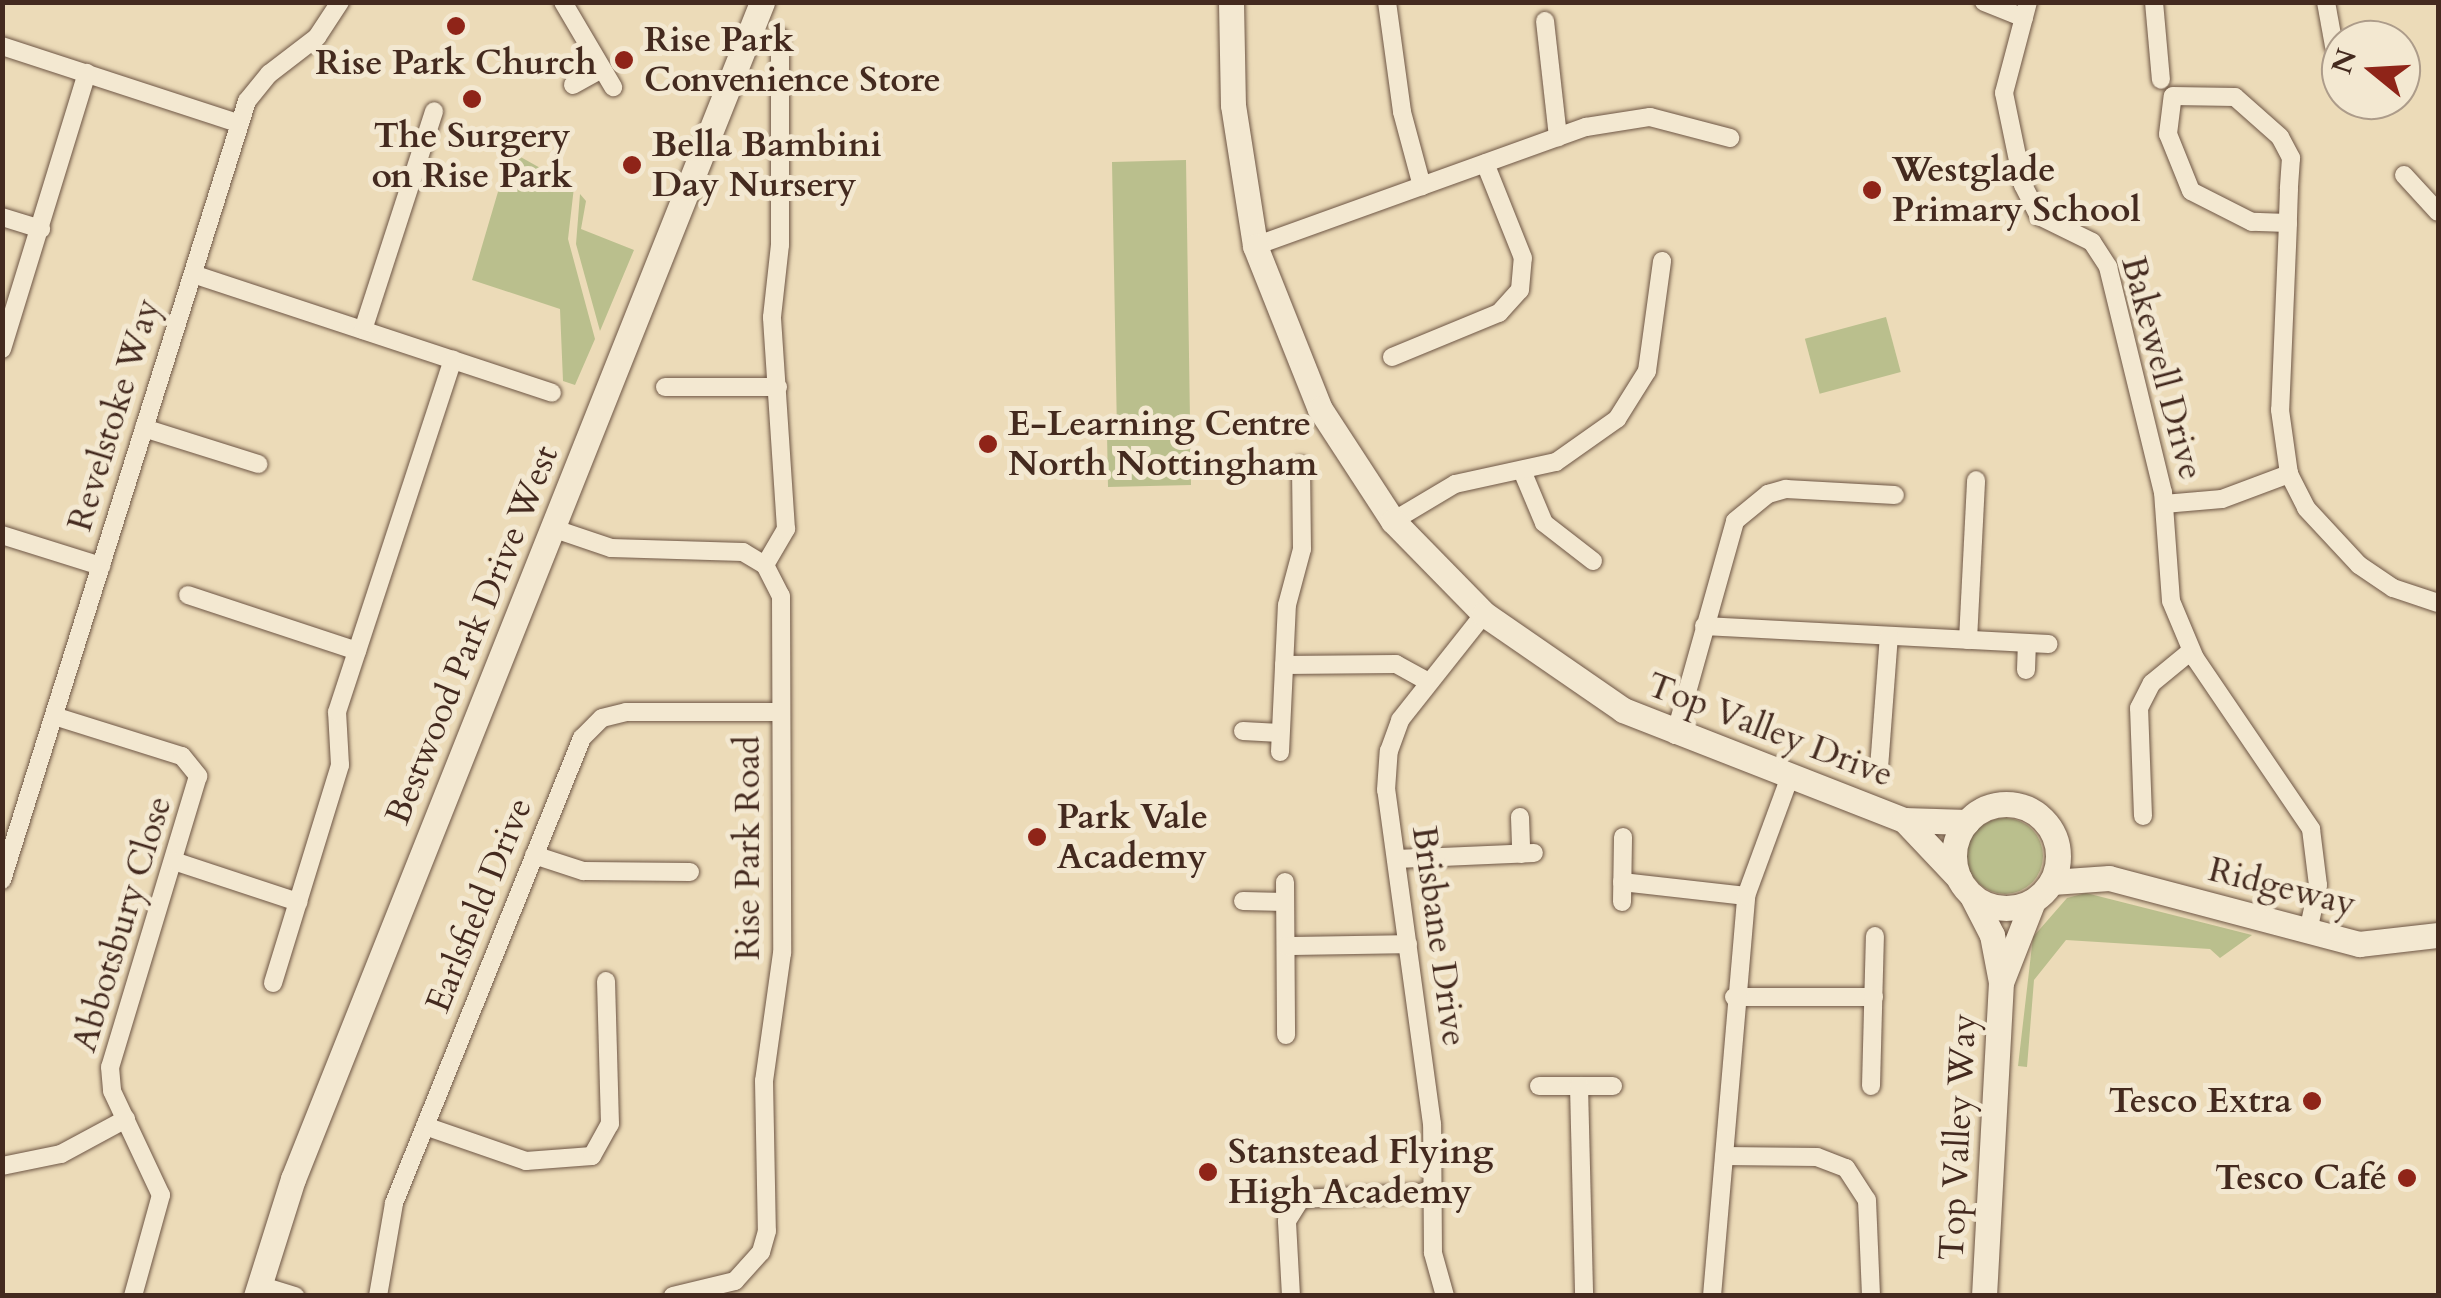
<!DOCTYPE html>
<meta charset="utf-8">
<style>
body{margin:0}
#map{position:relative;width:2441px;height:1298px;overflow:hidden;background:#ecdbb8;font-family:Cardo,serif}
div>[style]{position:absolute}
.green>*{inset:0;background:#babf8d;transform-origin:0 0}
.round{border-radius:50%}
.roads{filter:drop-shadow(0 0 2px #6e5645) drop-shadow(0 0 2px #6e5645)}
.street>*{height:18px;margin:-9px;padding:0 9px;transform-origin:9px;border-radius:9px;background:#f3e8d1}
.secondary>*{height:25px;margin:-12.5px;padding:0 12.5px;transform-origin:12.5px;border-radius:12.5px;background:#f3e8d1}
.secondary>.ring{margin:-12.5px;padding:0;box-sizing:content-box;background:none;border:25px solid #f3e8d1;border-radius:50%}
.dots>*{width:28px;height:28px;translate:-50% -50%;box-sizing:border-box;border:5px solid #f3e8d1;border-radius:50%}
span{translate:-50% -50%;white-space:nowrap;text-align:center;line-height:1.15;-webkit-text-stroke:10px #f3e8d1;paint-order:stroke}
.poi-label{font-size:35px;color:#442a1f;font-weight:700}
.left{translate:0 -50%;text-align:left}
.right{translate:-100% -50%;text-align:right}
.street-label{font-size:35px;color:#442a1f}
.frame{position:absolute;inset:0;border:5px solid #442a1f;pointer-events:none}
.north{position:absolute;left:2321px;top:20px;width:100px;height:100px;box-sizing:border-box;background:#f3e8d1;border:2px solid #ad9c8a;border-radius:50%;rotate:288deg;font-size:28px;font-weight:700;line-height:40px;text-align:center;color:#442a1f}
.north::after{content:'';display:block;margin:auto;width:35px;height:45px;background:#8f2418;clip-path:polygon(50% 0,100% 100%,50% 72%,0 100%)}
</style>
<div id="map">
<div class="green">
<i style="clip-path:polygon(510px 151px,574px 187px,568px 239px,595px 339px,575px 385px,563px 381px,560px 309px,472px 280px)"></i>
<i style="clip-path:polygon(1186px 160px,1191px 485px,1108px 487px,1107px 434px,1117px 433px,1112px 162px)"></i>
<i style="clip-path:polygon(580px 194px,586px 201px,581px 229px,634px 250px,600px 331px,576px 244px)"></i>
<i style="left:1886px;top:317px;width:57px;height:84px;rotate:75deg"></i>
<i class="round" style="left:1967px;top:818px;width:76px;height:76px"></i>
<i style="clip-path:polygon(2086px 893px,2252px 935px,2220px 958px,2210px 949px,2066px 940px,2034px 980px,2027px 1067px,2018px 1066px,2033px 937px,2067px 898px)"></i>
</div>
<div class="roads">
<div class="street">
<i style="left:563px;top:2px;width:99px;rotate:59.5deg"></i>
<i style="left:1387px;top:2px;width:111px;rotate:82.2deg"></i>
<i style="left:1402px;top:112px;width:77px;rotate:74.9deg"></i>
<i style="left:1984px;top:2px;width:43px;rotate:21.8deg"></i>
<i style="left:2028px;top:2px;width:94px;rotate:104.8deg"></i>
<i style="left:2004px;top:93px;width:94px;rotate:78.3deg"></i>
<i style="left:2023px;top:185px;width:35px;rotate:63deg"></i>
<i style="left:2039px;top:216px;width:59px;rotate:26.1deg"></i>
<i style="left:2092px;top:242px;width:30px;rotate:57deg"></i>
<i style="left:2108px;top:267px;width:232px;rotate:76.3deg"></i>
<i style="left:2163px;top:492px;width:109px;rotate:85.8deg"></i>
<i style="left:2171px;top:601px;width:62px;rotate:67.2deg"></i>
<i style="left:2195px;top:658px;width:207px;rotate:55.8deg"></i>
<i style="left:2311px;top:829px;width:56px;rotate:82.9deg"></i>
<i style="left:2318px;top:885px;width:48px;rotate:102deg"></i>
<i style="left:2154px;top:2px;width:78px;rotate:84.9deg"></i>
<i style="left:2326px;top:2px;width:45px;rotate:79.7deg"></i>
<i style="left:1545px;top:21px;width:117px;rotate:83.6deg"></i>
<i style="left:2px;top:46px;width:250px;rotate:18.1deg"></i>
<i style="left:573px;top:85px;width:31px;rotate:-29deg"></i>
<i style="left:2404px;top:175px;width:50px;rotate:47.4deg"></i>
<i style="left:2px;top:217px;width:41px;rotate:17.1deg"></i>
<i style="left:2288px;top:223px;width:36px;rotate:-178deg"></i>
<i style="left:2252px;top:222px;width:68px;rotate:-153.1deg"></i>
<i style="left:2191px;top:191px;width:61px;rotate:-112deg"></i>
<i style="left:2168px;top:134px;width:38px;rotate:-83deg"></i>
<i style="left:2173px;top:96px;width:62px;rotate:0.9deg"></i>
<i style="left:2235px;top:97px;width:60px;rotate:41.6deg"></i>
<i style="left:2280px;top:137px;width:24px;rotate:62deg"></i>
<i style="left:2291px;top:158px;width:31px;rotate:94deg"></i>
<i style="left:2289px;top:189px;width:34px;rotate:92deg"></i>
<i style="left:2288px;top:223px;width:187px;rotate:92.4deg"></i>
<i style="left:2280px;top:410px;width:65px;rotate:82deg"></i>
<i style="left:2289px;top:474px;width:38px;rotate:63deg"></i>
<i style="left:2306px;top:508px;width:78px;rotate:47.1deg"></i>
<i style="left:2359px;top:565px;width:41px;rotate:34.1deg"></i>
<i style="left:2393px;top:588px;width:47px;rotate:18.4deg"></i>
<i style="left:1255px;top:246px;width:352px;rotate:-19.8deg"></i>
<i style="left:1586px;top:127px;width:65px;rotate:-8.9deg"></i>
<i style="left:1650px;top:117px;width:83px;rotate:14.7deg"></i>
<i style="left:193px;top:274px;width:378px;rotate:18.3deg"></i>
<i style="left:363px;top:330px;width:230px;rotate:-72deg"></i>
<i style="left:2px;top:349px;width:289px;rotate:-72.9deg"></i>
<i style="left:1392px;top:357px;width:116px;rotate:-22.4deg"></i>
<i style="left:1499px;top:313px;width:31px;rotate:-48deg"></i>
<i style="left:1520px;top:290px;width:32px;rotate:-85deg"></i>
<i style="left:1523px;top:258px;width:102px;rotate:-111.8deg"></i>
<i style="left:665px;top:387px;width:113px"></i>
<i style="left:144px;top:428px;width:120px;rotate:17.5deg"></i>
<i style="left:1523px;top:473px;width:54px;rotate:67.2deg"></i>
<i style="left:1544px;top:523px;width:62px;rotate:37.8deg"></i>
<i style="left:2164px;top:504px;width:58px;rotate:-4.9deg"></i>
<i style="left:2222px;top:499px;width:72px;rotate:-20.5deg"></i>
<i style="left:1393px;top:521px;width:72px;rotate:-30.8deg"></i>
<i style="left:1455px;top:484px;width:103px;rotate:-12.3deg"></i>
<i style="left:1556px;top:462px;width:75px;rotate:-35.2deg"></i>
<i style="left:1617px;top:419px;width:57px;rotate:-58deg"></i>
<i style="left:1647px;top:371px;width:111px;rotate:-82.2deg"></i>
<i style="left:552px;top:528px;width:62px;rotate:18.7deg"></i>
<i style="left:611px;top:548px;width:132px;rotate:1.7deg"></i>
<i style="left:743px;top:552px;width:26px;rotate:31deg"></i>
<i style="left:765px;top:565px;width:35px;rotate:63deg"></i>
<i style="left:781px;top:596px;width:357px;rotate:89.8deg"></i>
<i style="left:782px;top:953px;width:129px;rotate:98deg"></i>
<i style="left:764px;top:1081px;width:150px;rotate:88.9deg"></i>
<i style="left:767px;top:1231px;width:22px;rotate:106deg"></i>
<i style="left:761px;top:1252px;width:39px;rotate:132deg"></i>
<i style="left:735px;top:1281px;width:64px;rotate:166.4deg"></i>
<i style="left:2px;top:535px;width:104px;rotate:17.4deg"></i>
<i style="left:765px;top:565px;width:42px;rotate:-59.7deg"></i>
<i style="left:786px;top:529px;width:212px;rotate:-93.8deg"></i>
<i style="left:772px;top:317px;width:72px;rotate:-83.7deg"></i>
<i style="left:780px;top:245px;width:208px;rotate:-90deg"></i>
<i style="left:188px;top:595px;width:178px;rotate:18.3deg"></i>
<i style="left:1704px;top:626px;width:345px;rotate:3deg"></i>
<i style="left:1968px;top:640px;width:160px;rotate:-87.1deg"></i>
<i style="left:1284px;top:665px;width:112px;rotate:-0.5deg"></i>
<i style="left:1396px;top:664px;width:37px;rotate:29deg"></i>
<i style="left:2026px;top:670px;width:27px;rotate:-88deg"></i>
<i style="left:54px;top:716px;width:134px;rotate:17.4deg"></i>
<i style="left:182px;top:756px;width:26px;rotate:51deg"></i>
<i style="left:198px;top:776px;width:304px;rotate:106.8deg"></i>
<i style="left:110px;top:1067px;width:24px;rotate:85deg"></i>
<i style="left:112px;top:1091px;width:115px;rotate:64.8deg"></i>
<i style="left:161px;top:1195px;width:105px;rotate:105.5deg"></i>
<i style="left:1243px;top:731px;width:37px;rotate:3deg"></i>
<i style="left:1675px;top:735px;width:222px;rotate:-74.3deg"></i>
<i style="left:1735px;top:521px;width:43px;rotate:-39.3deg"></i>
<i style="left:1768px;top:494px;width:19px;rotate:-16deg"></i>
<i style="left:1786px;top:489px;width:109px;rotate:3.2deg"></i>
<i style="left:1280px;top:752px;width:147px;rotate:-87.3deg"></i>
<i style="left:1287px;top:605px;width:58px;rotate:-75deg"></i>
<i style="left:1302px;top:549px;width:84px;rotate:-90.7deg"></i>
<i style="left:1879px;top:768px;width:132px;rotate:-85.7deg"></i>
<i style="left:2143px;top:816px;width:108px;rotate:-92.1deg"></i>
<i style="left:2139px;top:708px;width:28px;rotate:-63deg"></i>
<i style="left:2152px;top:683px;width:50px;rotate:-39.4deg"></i>
<i style="left:1520px;top:817px;width:37px;rotate:88deg"></i>
<i style="left:534px;top:855px;width:52px;rotate:18.1deg"></i>
<i style="left:583px;top:871px;width:107px;rotate:0.5deg"></i>
<i style="left:1396px;top:859px;width:138px;rotate:-2.5deg"></i>
<i style="left:174px;top:861px;width:131px;rotate:18.3deg"></i>
<i style="left:2px;top:880px;width:817px;rotate:-72.54deg"></i>
<i style="left:247px;top:101px;width:35px;rotate:-51deg"></i>
<i style="left:269px;top:74px;width:61px;rotate:-37.6deg"></i>
<i style="left:317px;top:37px;width:42px;rotate:-56.7deg"></i>
<i style="left:1285px;top:882px;width:153px;rotate:89.6deg"></i>
<i style="left:1622px;top:882px;width:125px;rotate:6.4deg"></i>
<i style="left:1243px;top:901px;width:42px;rotate:1.4deg"></i>
<i style="left:1622px;top:902px;width:65px;rotate:-89.1deg"></i>
<i style="left:1286px;top:946px;width:122px;rotate:-0.9deg"></i>
<i style="left:273px;top:983px;width:228px;rotate:-72.9deg"></i>
<i style="left:340px;top:765px;width:53px;rotate:-93.2deg"></i>
<i style="left:337px;top:712px;width:371px;rotate:-71.8deg"></i>
<i style="left:1734px;top:997px;width:140px"></i>
<i style="left:1539px;top:1086px;width:74px"></i>
<i style="left:1579px;top:1086px;width:210px;rotate:88.6deg"></i>
<i style="left:1871px;top:1086px;width:150px;rotate:-88.5deg"></i>
<i style="left:425px;top:1126px;width:107px;rotate:19.1deg"></i>
<i style="left:526px;top:1161px;width:66px;rotate:-4.3deg"></i>
<i style="left:592px;top:1156px;width:37px;rotate:-61deg"></i>
<i style="left:610px;top:1124px;width:143px;rotate:-91.6deg"></i>
<i style="left:1724px;top:1156px;width:93px;rotate:0.6deg"></i>
<i style="left:1817px;top:1157px;width:31px;rotate:21deg"></i>
<i style="left:1846px;top:1168px;width:38px;rotate:57deg"></i>
<i style="left:1867px;top:1200px;width:96px;rotate:87.6deg"></i>
<i style="left:2px;top:1166px;width:60px;rotate:-11.5deg"></i>
<i style="left:61px;top:1154px;width:74px;rotate:-28.3deg"></i>
<i style="left:259px;top:1285px;width:38px;rotate:17deg"></i>
<i style="left:378px;top:1296px;width:94px;rotate:-80.2deg"></i>
<i style="left:394px;top:1203px;width:502px;rotate:-67.99deg"></i>
<i style="left:582px;top:738px;width:28px;rotate:-45deg"></i>
<i style="left:602px;top:718px;width:25px;rotate:-14deg"></i>
<i style="left:626px;top:712px;width:155px"></i>
<i style="left:1291px;top:1296px;width:75px;rotate:-93.1deg"></i>
<i style="left:1287px;top:1221px;width:26px;rotate:-58deg"></i>
<i style="left:1301px;top:1199px;width:132px;rotate:-3deg"></i>
<i style="left:1445px;top:1296px;width:45px;rotate:-105.6deg"></i>
<i style="left:1433px;top:1253px;width:129px;rotate:-90.4deg"></i>
<i style="left:1432px;top:1124px;width:337px;rotate:-97.8deg"></i>
<i style="left:1386px;top:790px;width:39px;rotate:-86deg"></i>
<i style="left:1389px;top:751px;width:33px;rotate:-70deg"></i>
<i style="left:1400px;top:720px;width:135px;rotate:-51.6deg"></i>
<i style="left:1712px;top:1296px;width:401px;rotate:-85.1deg"></i>
<i style="left:1746px;top:896px;width:125px;rotate:-69.8deg"></i>
</div>
<div class="secondary">
<i style="left:1231px;top:2px;width:103px;rotate:88.9deg"></i>
<i style="left:1233px;top:105px;width:143px;rotate:81.1deg"></i>
<i style="left:1255px;top:246px;width:175px;rotate:68.3deg"></i>
<i style="left:1320px;top:409px;width:134px;rotate:56.9deg"></i>
<i style="left:1393px;top:521px;width:130px;rotate:45.6deg"></i>
<i style="left:1484px;top:614px;width:169px;rotate:34.6deg"></i>
<i style="left:1623px;top:710px;width:302px;rotate:21.4deg"></i>
<i style="left:1904px;top:820px;width:63px;rotate:1.8deg"></i>
<i class="ring" style="left:1954px;top:804px;width:79px;height:79px"></i>
<i style="left:1904px;top:820px;width:80px;rotate:46.5deg"></i>
<i style="left:2052px;top:882px;width:57px;rotate:-4deg"></i>
<i style="left:2109px;top:878px;width:259px;rotate:14.8deg"></i>
<i style="left:2359px;top:944px;width:80px;rotate:-6.5deg"></i>
<i style="left:1972px;top:896px;width:44px;rotate:62.9deg"></i>
<i style="left:1992px;top:935px;width:48px;rotate:79.2deg"></i>
<i style="left:2001px;top:982px;width:314px;rotate:93.1deg"></i>
<i style="left:2002px;top:980px;width:85px;rotate:-68.6deg"></i>
<i style="left:256px;top:1296px;width:123px;rotate:-72.5deg"></i>
<i style="left:293px;top:1179px;width:1267px;rotate:-68.27deg"></i>
</div>
</div>
<div class="dots">
<i style="left:456px;top:26px;background:#8f2418"></i>
<i style="left:624px;top:60px;background:#8f2418"></i>
<i style="left:472px;top:99px;background:#8f2418"></i>
<i style="left:632px;top:165px;background:#8f2418"></i>
<i style="left:1872px;top:190px;background:#8f2418"></i>
<i style="left:988px;top:444px;background:#8f2418"></i>
<i style="left:1037px;top:837px;background:#8f2418"></i>
<i style="left:2312px;top:1101px;background:#8f2418"></i>
<i style="left:1208px;top:1172px;background:#8f2418"></i>
<i style="left:2407px;top:1178px;background:#8f2418"></i>
</div>
<div class="poi-label">
<span class="left" style="left:644px;top:60px">Rise Park<br>Convenience Store</span>
<span style="left:456px;top:63px">Rise Park Church</span>
<span style="left:472px;top:156px">The Surgery<br>on Rise Park</span>
<span class="left" style="left:652px;top:165px">Bella Bambini<br>Day Nursery</span>
<span class="left" style="left:1892px;top:190px">Westglade<br>Primary School</span>
<span class="left" style="left:1008px;top:444px">E-Learning Centre<br>North Nottingham</span>
<span class="left" style="left:1057px;top:837px">Park Vale<br>Academy</span>
<span class="right" style="left:2292px;top:1101px">Tesco Extra</span>
<span class="left" style="left:1228px;top:1172px">Stanstead Flying<br>High Academy</span>
<span class="right" style="left:2387px;top:1178px">Tesco Café</span>
</div>
<div class="street-label">
<span style="left:2162px;top:368px;rotate:75deg">Bakewell Drive</span>
<span style="left:114px;top:415px;rotate:-73deg">Revelstoke Way</span>
<span style="left:472px;top:635px;rotate:-68deg">Bestwood Park Drive West</span>
<span style="left:1770px;top:730px;rotate:21deg">Top Valley Drive</span>
<span style="left:748px;top:848px;rotate:-90deg">Rise Park Road</span>
<span style="left:2282px;top:887px;rotate:14deg">Ridgeway</span>
<span style="left:479px;top:905px;rotate:-68deg">Earlsfield Drive</span>
<span style="left:122px;top:924px;rotate:-73deg">Abbotsbury Close</span>
<span style="left:1439px;top:936px;rotate:82deg">Brisbane Drive</span>
<span style="left:1958px;top:1137px;rotate:-87deg">Top Valley Way</span>
</div>
<div class="frame"></div>
<div class="north">N</div>
</div>
